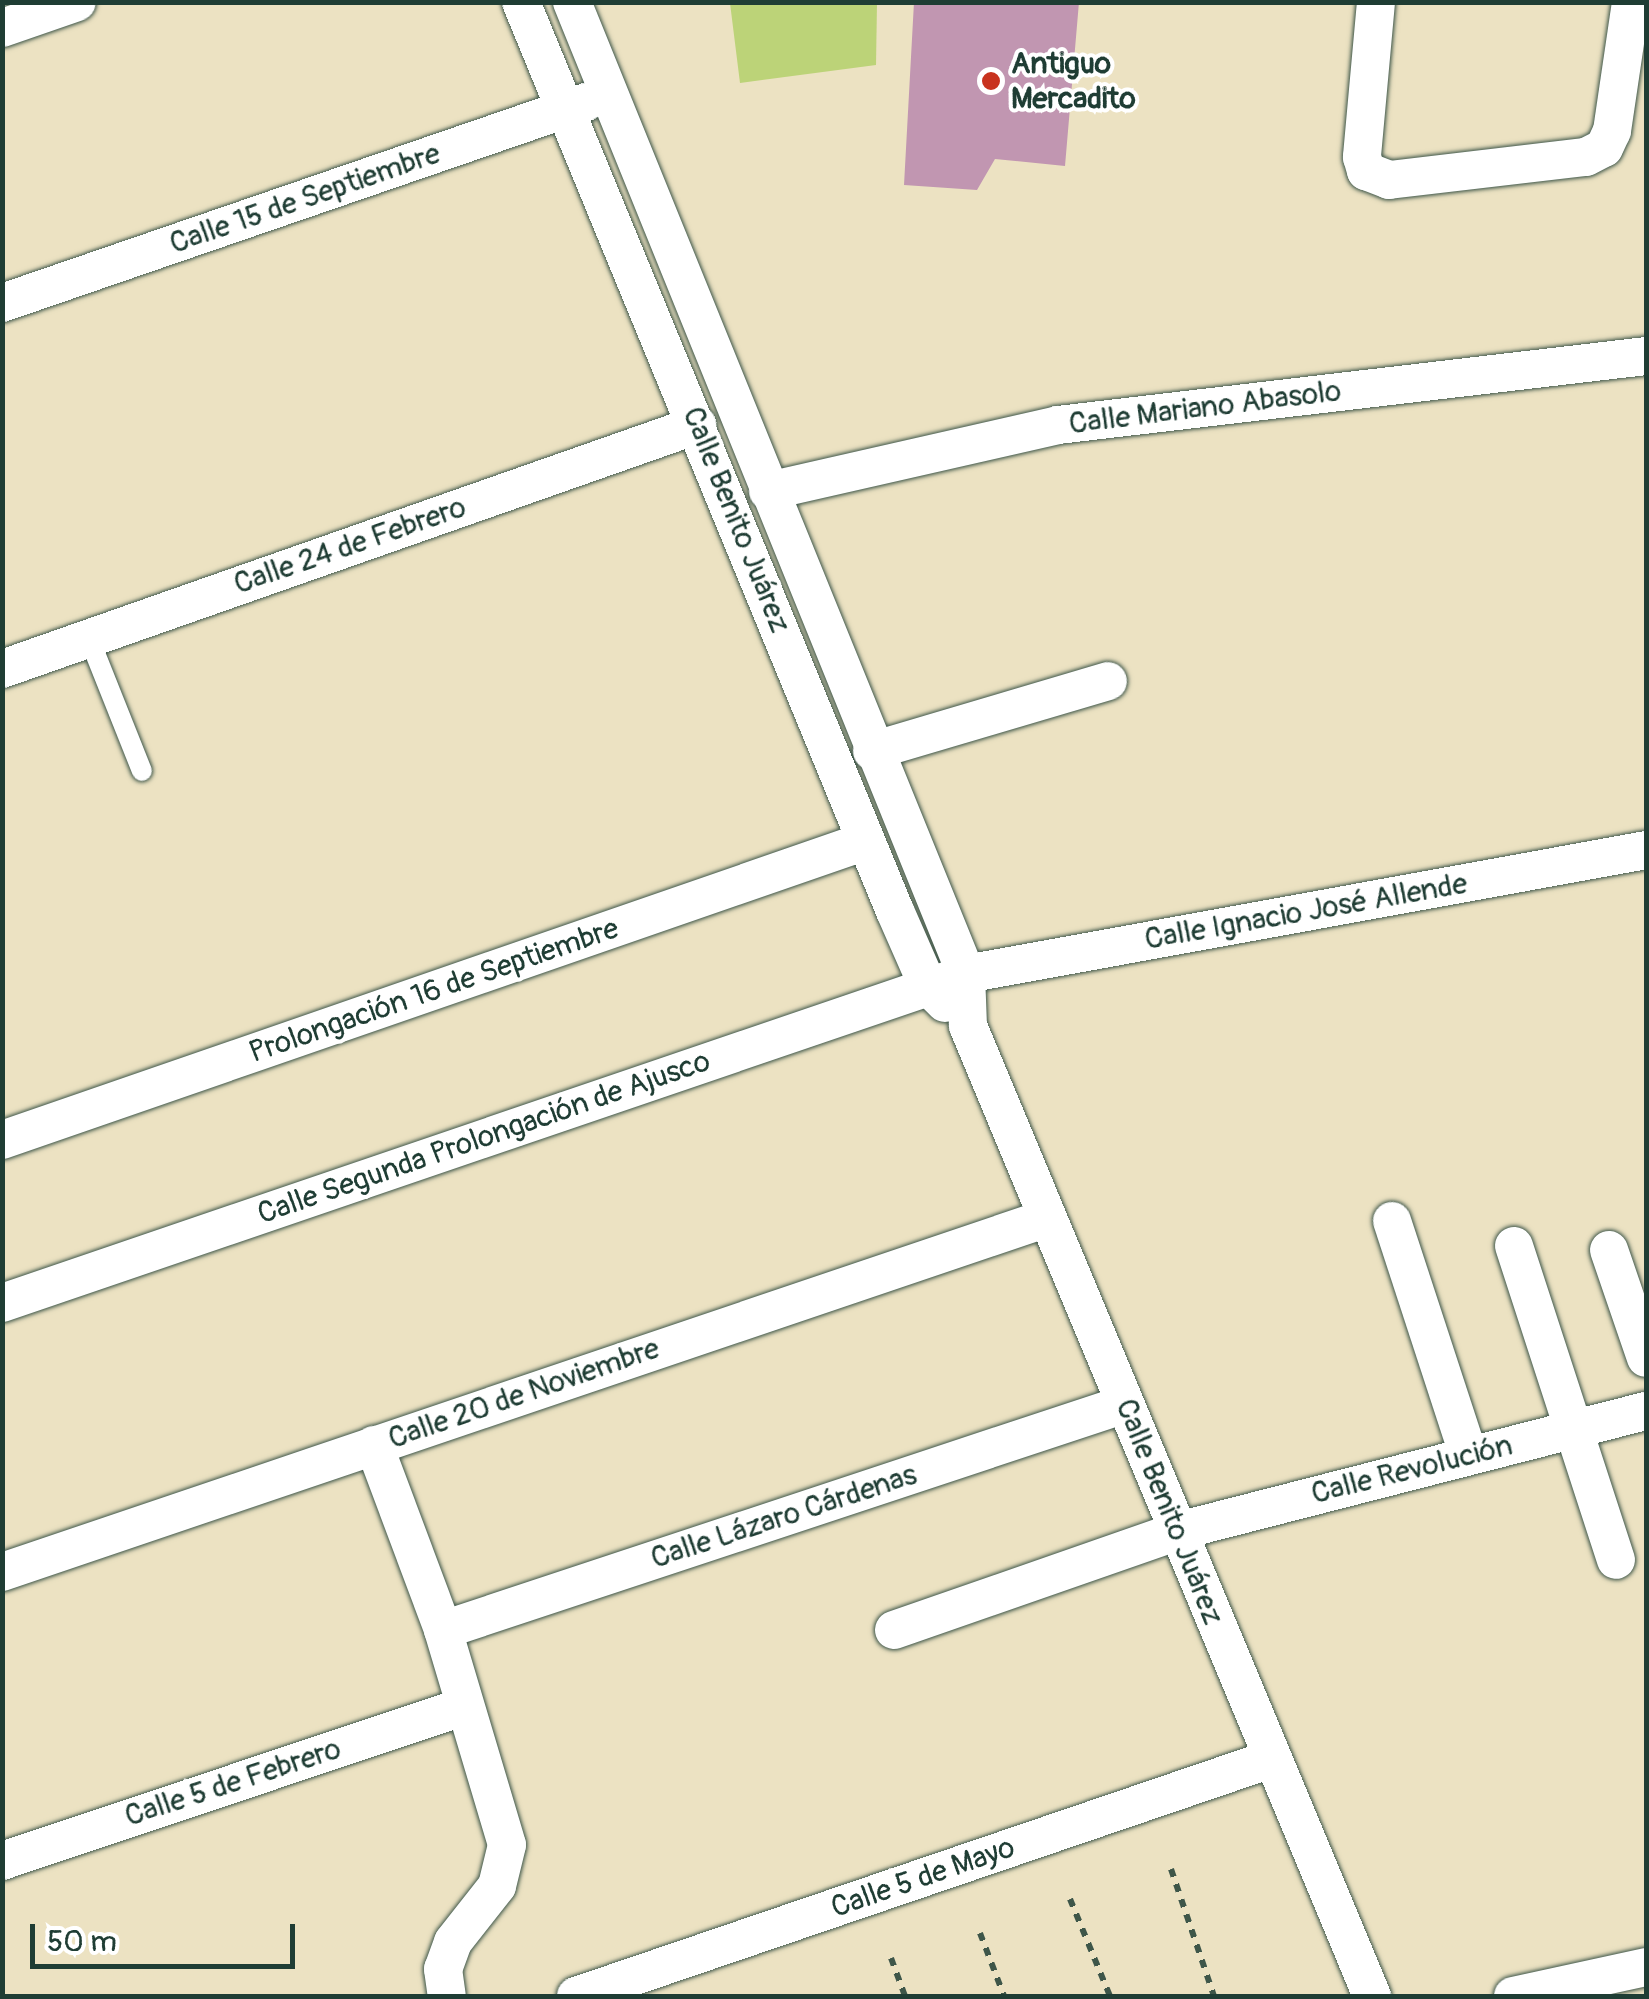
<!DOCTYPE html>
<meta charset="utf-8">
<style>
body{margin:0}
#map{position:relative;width:1649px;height:1999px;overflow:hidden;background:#ece2c2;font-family:Pangolin,sans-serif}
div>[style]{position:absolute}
.green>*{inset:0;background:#bcd378}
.building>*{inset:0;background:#c196b1}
.path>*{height:6px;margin-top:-3px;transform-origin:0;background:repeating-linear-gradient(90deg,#3e5649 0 8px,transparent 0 16px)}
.roads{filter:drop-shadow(0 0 2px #3e5649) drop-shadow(0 0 2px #3e5649)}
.service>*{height:20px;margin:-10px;padding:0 10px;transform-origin:10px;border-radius:10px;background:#fff}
.minor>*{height:38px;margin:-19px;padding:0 19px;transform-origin:19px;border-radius:19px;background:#fff}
.dots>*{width:28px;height:28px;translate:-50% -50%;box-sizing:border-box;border:5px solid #fff;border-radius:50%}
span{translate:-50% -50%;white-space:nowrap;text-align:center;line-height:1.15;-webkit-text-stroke:8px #fff;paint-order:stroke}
.poi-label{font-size:30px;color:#1f3d34;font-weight:700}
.left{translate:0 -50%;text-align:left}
.street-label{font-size:30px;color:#1f3d34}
.frame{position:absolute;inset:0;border:5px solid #1f3d34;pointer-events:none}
.scale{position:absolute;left:30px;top:1924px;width:265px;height:45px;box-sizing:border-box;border:5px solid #1f3d34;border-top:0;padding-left:12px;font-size:30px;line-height:35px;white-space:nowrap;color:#1f3d34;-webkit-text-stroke:8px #fff;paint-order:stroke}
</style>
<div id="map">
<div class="green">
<i style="clip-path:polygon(730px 3px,877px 3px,876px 65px,740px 83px)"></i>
</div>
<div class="building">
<i style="clip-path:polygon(914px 2px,1079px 2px,1065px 166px,995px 159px,977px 190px,904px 185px)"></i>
</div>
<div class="path">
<i style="left:1171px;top:1869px;width:134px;rotate:71.3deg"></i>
<i style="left:1070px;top:1899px;width:105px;rotate:67.6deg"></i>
<i style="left:980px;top:1933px;width:67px;rotate:69.1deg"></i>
<i style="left:891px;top:1958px;width:40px;rotate:69.8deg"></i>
</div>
<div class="roads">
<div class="service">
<i style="left:89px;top:638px;width:143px;rotate:68.3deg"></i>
</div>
<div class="minor">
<i style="left:521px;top:2px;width:983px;rotate:67.64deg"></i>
<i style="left:895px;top:911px;width:82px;rotate:66.3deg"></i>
<i style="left:928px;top:986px;width:24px;rotate:45deg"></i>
<i style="left:572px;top:2px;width:1049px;rotate:67.93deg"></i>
<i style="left:966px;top:974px;width:52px;rotate:87.8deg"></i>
<i style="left:968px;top:1026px;width:1051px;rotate:67.39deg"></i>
<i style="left:1376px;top:2px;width:156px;rotate:95.2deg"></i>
<i style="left:1362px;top:157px;width:15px;rotate:74deg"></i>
<i style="left:1366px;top:171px;width:25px;rotate:21deg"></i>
<i style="left:1389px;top:180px;width:198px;rotate:-6.7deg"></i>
<i style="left:1586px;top:157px;width:20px;rotate:-27deg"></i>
<i style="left:1604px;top:148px;width:19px;rotate:-65deg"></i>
<i style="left:1612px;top:131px;width:130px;rotate:-81.6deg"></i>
<i style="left:2px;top:28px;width:79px;rotate:-19.1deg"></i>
<i style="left:2px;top:303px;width:618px;rotate:-18.99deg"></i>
<i style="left:768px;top:491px;width:297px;rotate:-12.8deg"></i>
<i style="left:1058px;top:425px;width:592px;rotate:-6.69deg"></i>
<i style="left:2px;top:669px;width:737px;rotate:-19.35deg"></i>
<i style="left:872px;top:751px;width:246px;rotate:-16.5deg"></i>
<i style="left:2px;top:1140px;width:914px;rotate:-19.09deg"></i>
<i style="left:1392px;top:1221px;width:244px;rotate:71.9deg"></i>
<i style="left:1514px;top:1246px;width:330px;rotate:72deg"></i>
<i style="left:1609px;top:1250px;width:114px;rotate:71.1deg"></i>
<i style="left:2px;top:1303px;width:1019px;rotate:-18.84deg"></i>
<i style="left:966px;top:974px;width:691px;rotate:-10.33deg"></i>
<i style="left:374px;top:1445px;width:197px;rotate:69.5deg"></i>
<i style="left:443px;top:1630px;width:224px;rotate:73.4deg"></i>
<i style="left:507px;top:1845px;width:42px;rotate:103.7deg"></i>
<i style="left:497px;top:1886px;width:71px;rotate:128.2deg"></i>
<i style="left:453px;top:1942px;width:29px;rotate:110deg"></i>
<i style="left:443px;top:1969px;width:27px;rotate:82deg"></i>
<i style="left:2px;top:1572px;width:1103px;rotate:-18.71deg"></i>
<i style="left:443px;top:1630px;width:718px;rotate:-18.33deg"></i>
<i style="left:894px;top:1630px;width:301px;rotate:-19.2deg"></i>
<i style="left:1178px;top:1531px;width:483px;rotate:-14.4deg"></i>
<i style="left:2px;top:1861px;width:487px;rotate:-18.5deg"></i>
<i style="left:576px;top:1996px;width:734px;rotate:-18.83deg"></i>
<i style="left:1513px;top:1996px;width:136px;rotate:-12.3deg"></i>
</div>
</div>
<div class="dots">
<i style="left:991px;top:81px;background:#c8321e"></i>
</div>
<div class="poi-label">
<span class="left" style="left:1011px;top:81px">Antiguo<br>Mercadito</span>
</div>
<div class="street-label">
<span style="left:305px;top:199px;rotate:-19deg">Calle 15 de Septiembre</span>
<span style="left:1205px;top:408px;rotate:-7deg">Calle Mariano Abasolo</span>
<span style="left:736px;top:520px;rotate:68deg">Calle Benito Juárez</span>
<span style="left:350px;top:546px;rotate:-19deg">Calle 24 de Febrero</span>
<span style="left:1306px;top:912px;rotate:-10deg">Calle Ignacio José Allende</span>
<span style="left:434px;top:991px;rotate:-19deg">Prolongación 16 de Septiembre</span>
<span style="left:484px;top:1138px;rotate:-19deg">Calle Segunda Prolongación de Ajusco</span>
<span style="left:524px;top:1394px;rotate:-19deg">Calle 20 de Noviembre</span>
<span style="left:1412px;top:1470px;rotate:-14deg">Calle Revolución</span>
<span style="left:1169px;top:1512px;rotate:68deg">Calle Benito Juárez</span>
<span style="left:784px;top:1517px;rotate:-18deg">Calle Lázaro Cárdenas</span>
<span style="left:233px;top:1783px;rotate:-18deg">Calle 5 de Febrero</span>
<span style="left:923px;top:1878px;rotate:-19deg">Calle 5 de Mayo</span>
</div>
<div class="frame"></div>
<div class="scale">50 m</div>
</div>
